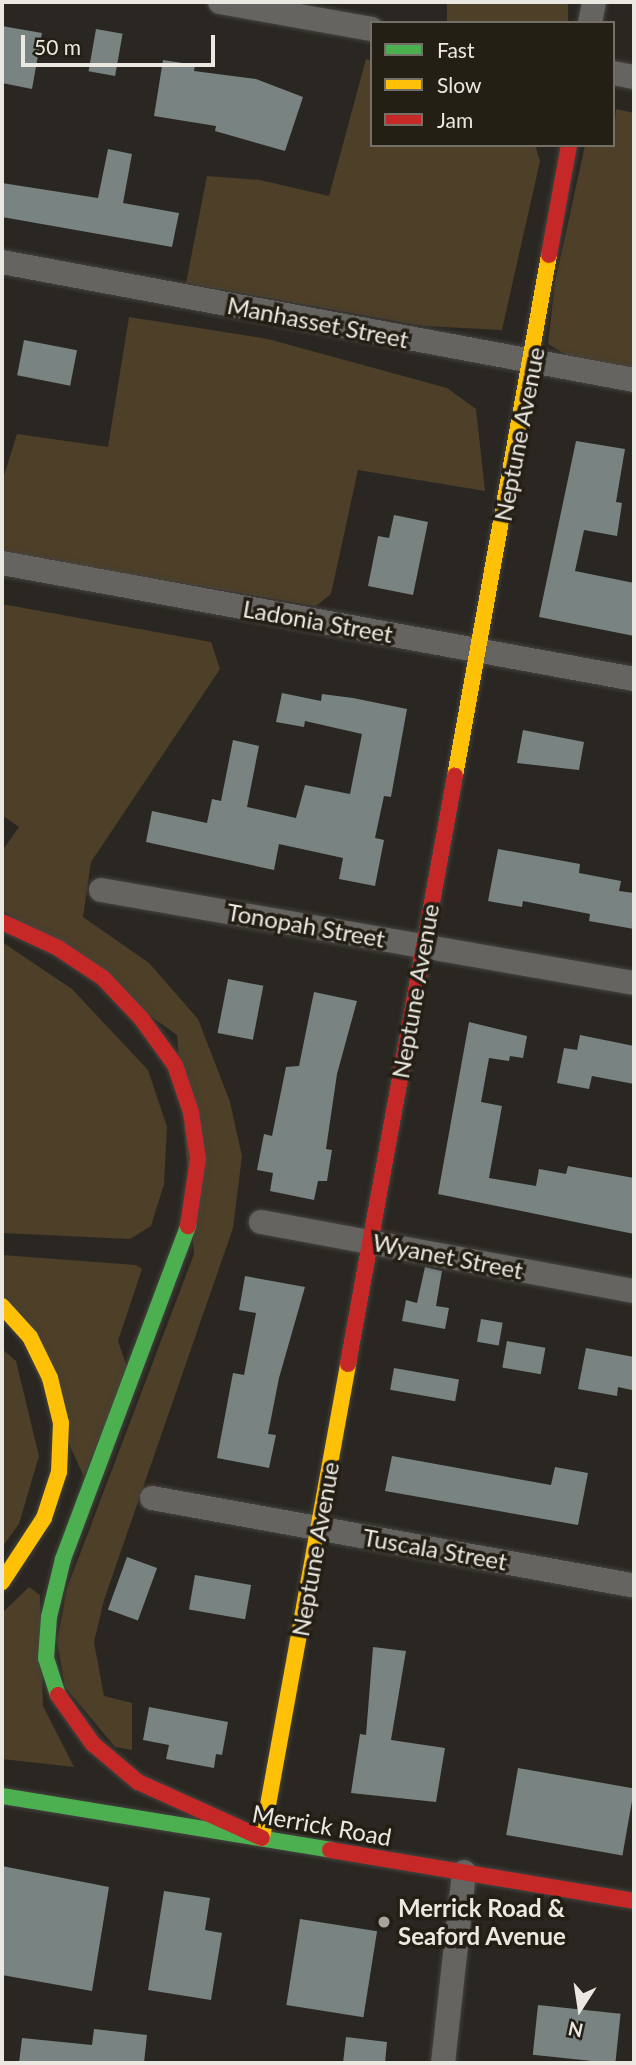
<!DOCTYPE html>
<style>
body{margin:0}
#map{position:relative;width:636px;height:2065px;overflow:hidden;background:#2a2722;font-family:Lato,sans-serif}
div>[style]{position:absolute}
.green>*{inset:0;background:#4d3f28;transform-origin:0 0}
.building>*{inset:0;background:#788382;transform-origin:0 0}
.roads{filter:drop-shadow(0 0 2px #45433f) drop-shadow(0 0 2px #45433f)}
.street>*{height:24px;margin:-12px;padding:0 12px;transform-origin:12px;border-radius:12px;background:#666460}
.fast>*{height:16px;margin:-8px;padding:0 8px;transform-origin:8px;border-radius:8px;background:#4caf50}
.slow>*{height:16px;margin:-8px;padding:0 8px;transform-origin:8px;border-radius:8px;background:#ffc107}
.jam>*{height:16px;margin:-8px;padding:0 8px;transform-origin:8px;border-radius:8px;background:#c62828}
.dots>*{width:19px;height:19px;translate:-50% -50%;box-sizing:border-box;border:4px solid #241f15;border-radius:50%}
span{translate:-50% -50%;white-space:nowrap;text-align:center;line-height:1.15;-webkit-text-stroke:7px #241f15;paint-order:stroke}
.street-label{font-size:24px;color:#ebe8e1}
.poi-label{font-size:24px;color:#ebe8e1;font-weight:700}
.left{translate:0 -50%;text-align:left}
.frame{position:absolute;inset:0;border:4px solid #ebe8e1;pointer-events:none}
.legend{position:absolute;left:370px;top:21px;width:245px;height:126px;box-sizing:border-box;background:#241f15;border:2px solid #746f67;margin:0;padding:9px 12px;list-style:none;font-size:21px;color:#ebe8e1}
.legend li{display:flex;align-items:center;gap:14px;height:35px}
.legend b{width:35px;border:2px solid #746f67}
.north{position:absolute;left:545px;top:1974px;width:70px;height:70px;-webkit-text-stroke:5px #241f15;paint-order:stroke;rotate:192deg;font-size:19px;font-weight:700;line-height:28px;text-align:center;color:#ebe8e1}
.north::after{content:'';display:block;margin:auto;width:24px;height:32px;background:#ebe8e1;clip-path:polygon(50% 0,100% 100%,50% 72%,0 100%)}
.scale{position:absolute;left:21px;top:35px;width:194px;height:32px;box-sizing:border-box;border:4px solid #ebe8e1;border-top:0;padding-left:9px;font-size:21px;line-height:24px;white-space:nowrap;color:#ebe8e1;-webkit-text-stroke:5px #241f15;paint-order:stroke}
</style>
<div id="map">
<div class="green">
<i style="left:447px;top:2px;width:121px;height:21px"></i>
<i style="clip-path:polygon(366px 59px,372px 61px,372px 145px,535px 145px,540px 161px,502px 330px,424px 326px,186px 283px,207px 176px,260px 180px,329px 196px)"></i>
<i style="clip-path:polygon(616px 109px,634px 113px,634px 369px,567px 355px,548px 344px,555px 282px,585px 145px,613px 145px)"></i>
<i style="clip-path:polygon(129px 317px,268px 339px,447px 388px,476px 409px,485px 491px,358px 470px,331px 594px,316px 606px,2px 553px,2px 482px,17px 434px,108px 447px)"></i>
<i style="clip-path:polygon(2px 604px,211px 642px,220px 669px,91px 862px,83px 917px,149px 963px,198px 1019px,230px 1102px,242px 1156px,233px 1228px,104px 1600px,94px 1642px,104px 1696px,132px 1703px,132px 1750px,115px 1747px,65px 1687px,57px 1642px,67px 1588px,194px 1254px,177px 1035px,2px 910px,2px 851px,19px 827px,2px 815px)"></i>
<i style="clip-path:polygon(2px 942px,72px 989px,148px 1070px,167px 1127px,164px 1184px,151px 1226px,130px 1239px,2px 1233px)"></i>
<i style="clip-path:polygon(2px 1255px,136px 1265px,142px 1269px,118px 1341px,127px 1367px,84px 1477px,2px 1295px)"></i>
<i style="clip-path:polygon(2px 1349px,16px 1361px,39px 1456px,19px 1524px,2px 1547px)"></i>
<i style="clip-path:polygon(29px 1587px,40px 1595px,43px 1706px,74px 1767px,2px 1759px,2px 1613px)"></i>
</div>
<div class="building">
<i style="clip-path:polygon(2px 26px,42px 33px,32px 89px,2px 83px)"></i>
<i style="left:96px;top:29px;width:27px;height:43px;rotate:10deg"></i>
<i style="clip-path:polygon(163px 60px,195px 65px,194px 71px,256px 79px,303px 97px,285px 151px,215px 131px,216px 126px,154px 116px)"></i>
<i style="clip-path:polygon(108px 149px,132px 154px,123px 203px,179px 213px,172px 247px,2px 217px,2px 183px,98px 198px)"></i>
<i style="left:24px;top:340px;width:54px;height:36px;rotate:11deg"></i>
<i style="clip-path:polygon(576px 441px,625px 449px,616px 502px,622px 503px,617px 536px,584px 530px,575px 571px,634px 583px,634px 636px,539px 617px)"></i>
<i style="clip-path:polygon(394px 515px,428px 522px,413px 595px,368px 586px,378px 536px,389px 538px)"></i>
<i style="clip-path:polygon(282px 693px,321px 701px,322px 694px,353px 698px,407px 709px,391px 797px,384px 796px,375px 838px,384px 840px,375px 886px,339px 879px,343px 858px,279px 844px,274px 870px,146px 842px,152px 811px,207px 823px,212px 799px,221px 801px,233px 740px,259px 746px,247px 807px,296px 818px,305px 785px,350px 794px,362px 734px,305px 721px,304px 727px,276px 722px)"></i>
<i style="clip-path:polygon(523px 730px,584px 742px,579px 770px,517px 763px)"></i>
<i style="clip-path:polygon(498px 849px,580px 864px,579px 873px,621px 881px,619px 891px,634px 893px,634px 929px,589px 921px,590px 914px,523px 901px,522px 907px,488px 901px)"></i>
<i style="left:228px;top:979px;width:36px;height:55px;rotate:11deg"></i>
<i style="clip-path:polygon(314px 992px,357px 1001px,337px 1074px,326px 1149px,332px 1150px,327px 1181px,318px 1181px,314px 1200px,270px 1191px,273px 1173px,257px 1170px,264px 1134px,272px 1136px,286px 1067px,299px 1066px)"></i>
<i style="clip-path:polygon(469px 1022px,527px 1036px,523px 1058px,510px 1056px,509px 1061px,489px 1058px,481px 1102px,502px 1106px,489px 1178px,536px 1186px,539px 1169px,566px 1174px,568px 1166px,634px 1178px,634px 1234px,438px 1194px)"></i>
<i style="clip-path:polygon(580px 1035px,634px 1046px,634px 1084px,592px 1076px,589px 1089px,557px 1083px,564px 1048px,577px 1050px)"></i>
<i style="clip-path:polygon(425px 1267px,442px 1271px,436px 1306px,449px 1308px,445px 1329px,402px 1321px,406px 1300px,417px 1303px)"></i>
<i style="clip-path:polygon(245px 1276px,305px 1287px,279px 1378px,268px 1434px,276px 1435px,269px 1468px,217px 1458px,233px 1373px,244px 1375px,256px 1313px,239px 1310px)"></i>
<i style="left:481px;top:1319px;width:22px;height:23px;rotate:10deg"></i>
<i style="left:507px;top:1341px;width:39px;height:27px;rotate:10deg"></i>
<i style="clip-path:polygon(586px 1348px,634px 1357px,632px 1390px,618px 1387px,617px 1396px,578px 1389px)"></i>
<i style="left:394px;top:1368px;width:66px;height:22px;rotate:10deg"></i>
<i style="clip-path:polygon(392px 1456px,551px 1485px,555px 1467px,588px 1473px,578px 1525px,385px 1491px)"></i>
<i style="left:127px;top:1557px;width:32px;height:56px;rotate:20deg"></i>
<i style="left:195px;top:1575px;width:57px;height:35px;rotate:10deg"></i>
<i style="clip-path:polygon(373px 1647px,406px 1651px,391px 1740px,445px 1748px,436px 1802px,351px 1793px,360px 1734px,366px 1735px)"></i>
<i style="clip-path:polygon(149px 1707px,228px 1722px,222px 1755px,216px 1754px,214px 1768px,166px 1759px,169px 1745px,143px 1740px)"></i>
<i style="left:518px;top:1768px;width:118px;height:68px;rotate:10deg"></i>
<i style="clip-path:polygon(2px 1866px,109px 1887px,92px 1991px,2px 1975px)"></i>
<i style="clip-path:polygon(164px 1891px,210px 1898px,205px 1930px,222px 1933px,211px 2000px,148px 1990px)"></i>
<i style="left:300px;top:1919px;width:78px;height:87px;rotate:9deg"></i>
<i style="left:538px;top:2005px;width:83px;height:50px;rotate:6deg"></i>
<i style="clip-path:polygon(94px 2029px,147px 2035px,144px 2063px,19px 2063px,22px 2038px,92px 2045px)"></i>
<i style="clip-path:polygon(346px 2037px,387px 2042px,385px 2063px,343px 2063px)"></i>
</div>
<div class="roads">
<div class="street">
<i style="left:220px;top:2px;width:154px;rotate:10.1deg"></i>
<i style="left:590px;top:23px;width:21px;rotate:-79deg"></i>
<i style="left:613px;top:73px;width:21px;rotate:11deg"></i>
<i style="left:2px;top:262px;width:643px;rotate:10.58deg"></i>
<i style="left:2px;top:563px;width:643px;rotate:10.4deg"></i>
<i style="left:101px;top:890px;width:541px;rotate:9.9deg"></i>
<i style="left:261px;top:1222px;width:379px;rotate:10.5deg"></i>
<i style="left:152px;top:1498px;width:490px;rotate:10.3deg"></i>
<i style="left:443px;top:2063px;width:192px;rotate:-83.7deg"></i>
</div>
<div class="fast">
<i style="left:58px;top:1695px;width:39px;rotate:-108deg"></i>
<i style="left:46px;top:1658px;width:41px;rotate:-85.8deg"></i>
<i style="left:49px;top:1617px;width:60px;rotate:-76.4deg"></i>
<i style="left:63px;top:1559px;width:356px;rotate:-69.4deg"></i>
<i style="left:2px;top:1796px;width:332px;rotate:9.3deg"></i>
</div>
<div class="slow">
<i style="left:455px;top:776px;width:529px;rotate:-79.77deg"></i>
<i style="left:2px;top:1306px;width:42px;rotate:47.9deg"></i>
<i style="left:30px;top:1337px;width:46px;rotate:64deg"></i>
<i style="left:50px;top:1378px;width:46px;rotate:76.3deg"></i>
<i style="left:61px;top:1423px;width:49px;rotate:92.3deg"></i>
<i style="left:59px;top:1472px;width:48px;rotate:108.1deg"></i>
<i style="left:44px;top:1518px;width:77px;rotate:123.3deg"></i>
<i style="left:262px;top:1838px;width:482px;rotate:-79.7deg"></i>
</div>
<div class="jam">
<i style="left:549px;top:255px;width:112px;rotate:-79.7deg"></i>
<i style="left:2px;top:922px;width:62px;rotate:24.9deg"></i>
<i style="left:58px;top:948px;width:54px;rotate:33.7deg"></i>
<i style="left:103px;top:978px;width:55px;rotate:46.5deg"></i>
<i style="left:141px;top:1018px;width:58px;rotate:54.1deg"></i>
<i style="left:175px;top:1065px;width:50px;rotate:71.2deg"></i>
<i style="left:191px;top:1112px;width:48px;rotate:81.5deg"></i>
<i style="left:198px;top:1159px;width:68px;rotate:98.5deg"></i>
<i style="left:348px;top:1364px;width:598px;rotate:-79.69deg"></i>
<i style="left:58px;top:1695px;width:60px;rotate:54.5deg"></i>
<i style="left:93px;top:1744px;width:59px;rotate:40.2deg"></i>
<i style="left:138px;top:1782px;width:136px;rotate:24.3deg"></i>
<i style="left:330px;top:1850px;width:308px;rotate:9.5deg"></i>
</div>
</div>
<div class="dots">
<i style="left:384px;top:1922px;background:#a7a49e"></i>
</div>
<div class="street-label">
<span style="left:318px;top:322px;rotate:11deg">Manhasset Street</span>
<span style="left:519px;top:434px;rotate:-79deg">Neptune Avenue</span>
<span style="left:318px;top:621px;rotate:10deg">Ladonia Street</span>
<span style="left:306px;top:925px;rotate:10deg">Tonopah Street</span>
<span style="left:415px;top:991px;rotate:-80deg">Neptune Avenue</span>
<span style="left:448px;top:1256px;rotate:11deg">Wyanet Street</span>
<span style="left:315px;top:1549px;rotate:-80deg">Neptune Avenue</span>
<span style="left:435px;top:1549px;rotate:10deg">Tuscala Street</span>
<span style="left:322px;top:1825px;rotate:10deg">Merrick Road</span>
</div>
<div class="poi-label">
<span class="left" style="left:398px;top:1922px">Merrick Road &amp;<br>Seaford Avenue</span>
</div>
<div class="frame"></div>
<ul class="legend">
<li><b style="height:9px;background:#4caf50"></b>Fast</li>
<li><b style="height:9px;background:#ffc107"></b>Slow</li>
<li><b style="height:9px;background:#c62828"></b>Jam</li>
</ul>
<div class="north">N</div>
<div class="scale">50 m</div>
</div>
